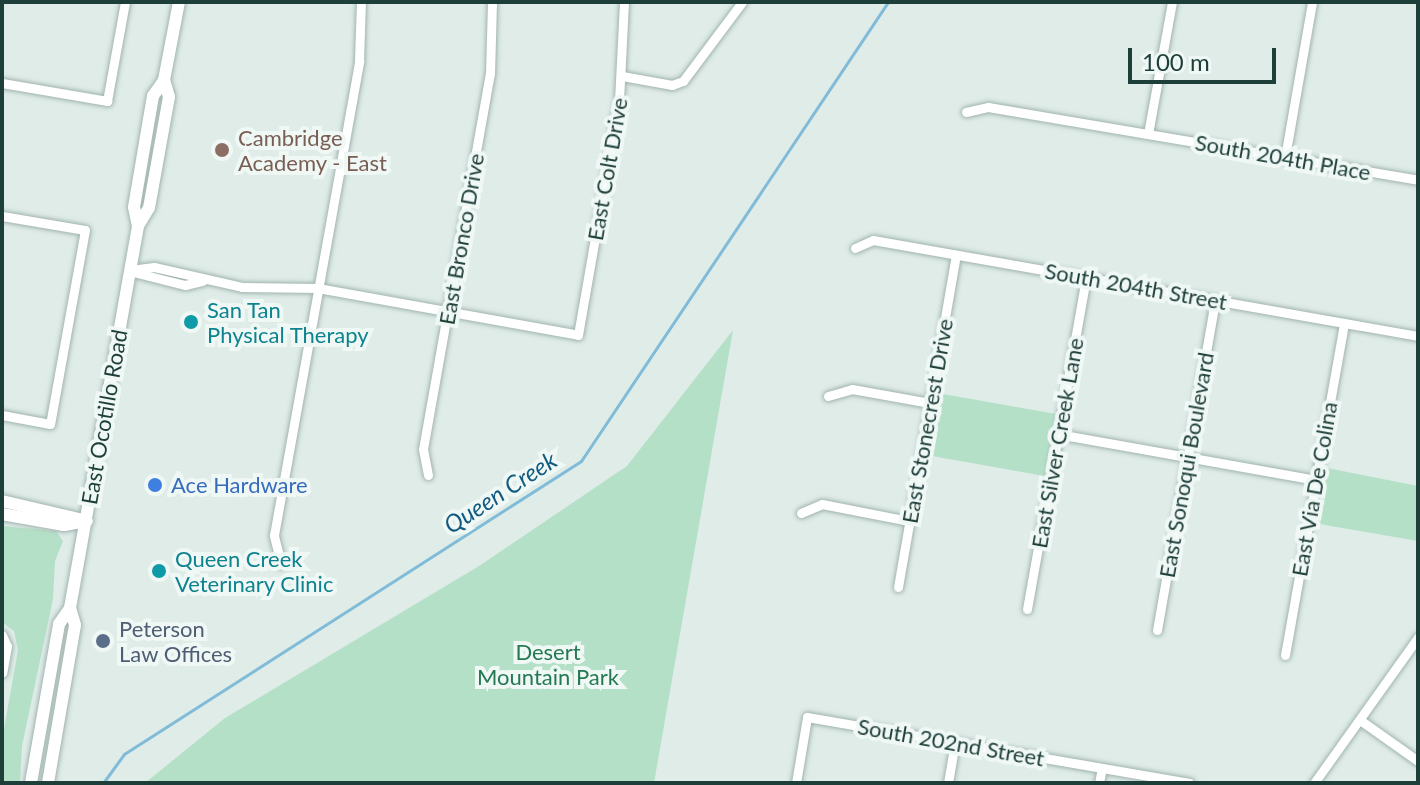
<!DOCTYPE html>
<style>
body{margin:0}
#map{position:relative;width:1420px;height:785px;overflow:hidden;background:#dfece8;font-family:Lato,sans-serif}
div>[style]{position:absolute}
.green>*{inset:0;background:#b5e0c8;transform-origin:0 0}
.stream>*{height:3px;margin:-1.5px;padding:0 1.5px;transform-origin:1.5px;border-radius:1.5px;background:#80bcd8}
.roads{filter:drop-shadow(0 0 2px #a1b4b0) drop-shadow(0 0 2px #a1b4b0)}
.street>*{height:9px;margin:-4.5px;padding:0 4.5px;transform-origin:4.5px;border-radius:4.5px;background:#fff}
.secondary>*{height:12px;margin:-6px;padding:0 6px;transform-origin:6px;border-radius:6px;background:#fff}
.dots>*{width:22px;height:22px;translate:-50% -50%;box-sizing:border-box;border:4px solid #f0f8f5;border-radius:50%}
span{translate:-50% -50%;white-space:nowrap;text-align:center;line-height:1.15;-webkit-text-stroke:8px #f0f8f5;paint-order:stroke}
.education-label{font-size:22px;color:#785e54}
.left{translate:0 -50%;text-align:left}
.street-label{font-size:22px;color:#1e3e3a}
.culture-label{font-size:22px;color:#0d838f}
.shop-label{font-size:22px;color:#366cbe}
.service-label{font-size:22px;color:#4e5e75}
.park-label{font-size:22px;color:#247953}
.water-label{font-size:24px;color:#125b80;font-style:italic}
.frame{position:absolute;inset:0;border:4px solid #1e3e3a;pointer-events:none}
.scale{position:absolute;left:1128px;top:48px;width:148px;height:36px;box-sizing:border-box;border:4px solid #1e3e3a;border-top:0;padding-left:10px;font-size:24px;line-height:28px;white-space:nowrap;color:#1e3e3a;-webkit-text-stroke:6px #f0f8f5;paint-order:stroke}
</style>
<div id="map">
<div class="green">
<i style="clip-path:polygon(733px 330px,654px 783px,145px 783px,225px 718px,479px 566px,627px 466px)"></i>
<i style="left:937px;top:393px;width:120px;height:63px;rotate:10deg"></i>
<i style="clip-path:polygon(1327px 468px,1418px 486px,1418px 541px,1319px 524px)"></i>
<i style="clip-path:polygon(2px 526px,56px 531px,63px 541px,55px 561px,53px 599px,22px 746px,20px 783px,2px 783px,2px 740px,18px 650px,14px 631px,2px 622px)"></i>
</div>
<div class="stream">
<i style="left:103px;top:783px;width:36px;rotate:-54deg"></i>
<i style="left:124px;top:754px;width:543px;rotate:-32.67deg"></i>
<i style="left:581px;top:461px;width:552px;rotate:-56.22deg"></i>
</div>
<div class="roads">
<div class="street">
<i style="left:622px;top:76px;width:51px;rotate:10.2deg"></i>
<i style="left:672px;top:85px;width:12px;rotate:-20deg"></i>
<i style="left:683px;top:81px;width:99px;rotate:-53.2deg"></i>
<i style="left:2px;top:83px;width:107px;rotate:9.7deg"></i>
<i style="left:107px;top:101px;width:101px;rotate:-79.7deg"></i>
<i style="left:966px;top:112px;width:23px;rotate:-13deg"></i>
<i style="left:988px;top:107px;width:436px;rotate:9.6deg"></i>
<i style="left:1148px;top:134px;width:134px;rotate:-79.7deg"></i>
<i style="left:1285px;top:157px;width:157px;rotate:-80.1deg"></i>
<i style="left:2px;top:216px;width:84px;rotate:9.6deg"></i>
<i style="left:85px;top:230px;width:197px;rotate:100.2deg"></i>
<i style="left:50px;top:424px;width:49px;rotate:-169.4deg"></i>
<i style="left:855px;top:248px;width:20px;rotate:-24deg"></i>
<i style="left:873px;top:240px;width:553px;rotate:9.99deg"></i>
<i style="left:130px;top:270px;width:24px;rotate:-7deg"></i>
<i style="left:154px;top:267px;width:90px;rotate:12.8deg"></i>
<i style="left:242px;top:287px;width:76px;rotate:0.8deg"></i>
<i style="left:318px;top:288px;width:264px;rotate:10.2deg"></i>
<i style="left:578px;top:335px;width:238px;rotate:-80.1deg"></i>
<i style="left:619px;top:101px;width:99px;rotate:-87.1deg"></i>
<i style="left:133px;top:272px;width:54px;rotate:14deg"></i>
<i style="left:185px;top:285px;width:18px;rotate:-13deg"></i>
<i style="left:828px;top:396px;width:25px;rotate:-16deg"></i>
<i style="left:852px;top:389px;width:79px;rotate:10.2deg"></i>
<i style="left:1058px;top:434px;width:262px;rotate:10.1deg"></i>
<i style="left:428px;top:475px;width:26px;rotate:-101deg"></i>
<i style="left:423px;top:449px;width:381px;rotate:-79.9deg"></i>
<i style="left:490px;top:74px;width:72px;rotate:-88.4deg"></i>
<i style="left:801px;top:513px;width:23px;rotate:-23deg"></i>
<i style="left:822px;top:504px;width:89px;rotate:11.1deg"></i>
<i style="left:281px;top:564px;width:30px;rotate:-104deg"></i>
<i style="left:274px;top:535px;width:482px;rotate:-79.8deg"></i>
<i style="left:359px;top:61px;width:59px;rotate:-88.1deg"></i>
<i style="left:898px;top:587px;width:337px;rotate:-80.1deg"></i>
<i style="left:1027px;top:609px;width:336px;rotate:-79.9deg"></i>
<i style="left:1157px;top:630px;width:334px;rotate:-80deg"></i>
<i style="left:2px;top:635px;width:12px;rotate:66deg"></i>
<i style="left:7px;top:646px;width:27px;rotate:100deg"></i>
<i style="left:1285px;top:655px;width:337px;rotate:-79.9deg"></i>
<i style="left:1360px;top:720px;width:71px;rotate:35.3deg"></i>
<i style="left:796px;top:783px;width:67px;rotate:-80.5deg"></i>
<i style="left:807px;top:717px;width:388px;rotate:9.8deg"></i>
<i style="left:948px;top:783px;width:42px;rotate:-80.3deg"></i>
<i style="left:1099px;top:783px;width:15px;rotate:-79deg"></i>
<i style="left:1314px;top:783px;width:179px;rotate:-54.5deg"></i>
</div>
<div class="secondary">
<i style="left:138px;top:226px;width:19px;rotate:-102deg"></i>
<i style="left:134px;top:207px;width:113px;rotate:-80.3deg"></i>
<i style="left:153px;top:96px;width:19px;rotate:-55deg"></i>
<i style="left:164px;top:80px;width:79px;rotate:-79.1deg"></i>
<i style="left:2px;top:501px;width:87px;rotate:13.2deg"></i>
<i style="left:2px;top:514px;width:63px;rotate:10.1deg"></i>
<i style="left:64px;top:525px;width:23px;rotate:-10deg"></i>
<i style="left:31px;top:783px;width:161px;rotate:-80deg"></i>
<i style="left:59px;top:624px;width:19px;rotate:-55deg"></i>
<i style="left:70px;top:608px;width:388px;rotate:-79.9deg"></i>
<i style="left:138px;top:226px;width:21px;rotate:-59deg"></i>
<i style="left:149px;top:208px;width:113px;rotate:-79.8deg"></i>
<i style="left:169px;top:97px;width:18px;rotate:-106deg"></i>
<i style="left:48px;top:783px;width:160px;rotate:-80.3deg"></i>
<i style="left:75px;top:625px;width:18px;rotate:-106deg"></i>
</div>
</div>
<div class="dots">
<i style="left:222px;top:150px;background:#8d6e63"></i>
<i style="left:191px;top:322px;background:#0f9aa8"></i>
<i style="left:155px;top:485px;background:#3f7fe0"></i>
<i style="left:159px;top:571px;background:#0f9aa8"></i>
<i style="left:103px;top:641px;background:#5c6f8a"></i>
</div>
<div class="education-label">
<span class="left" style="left:238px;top:150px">Cambridge<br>Academy - East</span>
</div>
<div class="street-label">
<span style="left:1283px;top:157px;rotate:10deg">South 204th Place</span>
<span style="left:607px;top:169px;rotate:-80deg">East Colt Drive</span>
<span style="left:461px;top:239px;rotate:-80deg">East Bronco Drive</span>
<span style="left:1136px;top:286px;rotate:10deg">South 204th Street</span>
<span style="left:104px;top:417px;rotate:-80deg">East Ocotillo Road</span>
<span style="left:927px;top:421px;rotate:-80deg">East Stonecrest Drive</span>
<span style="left:1057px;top:443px;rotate:-80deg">East Silver Creek Lane</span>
<span style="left:1186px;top:465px;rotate:-80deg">East Sonoqui Boulevard</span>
<span style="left:1314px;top:489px;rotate:-80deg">East Via De Colina</span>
<span style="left:951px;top:742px;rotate:10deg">South 202nd Street</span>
</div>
<div class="culture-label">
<span class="left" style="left:207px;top:322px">San Tan<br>Physical Therapy</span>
<span class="left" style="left:175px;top:571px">Queen Creek<br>Veterinary Clinic</span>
</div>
<div class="shop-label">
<span class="left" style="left:171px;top:485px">Ace Hardware</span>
</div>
<div class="service-label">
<span class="left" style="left:119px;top:641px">Peterson<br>Law Offices</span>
</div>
<div class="park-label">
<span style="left:548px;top:664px">Desert<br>Mountain Park</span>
</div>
<div class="water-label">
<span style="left:500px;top:492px;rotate:-33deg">Queen Creek</span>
</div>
<div class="frame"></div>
<div class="scale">100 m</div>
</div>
